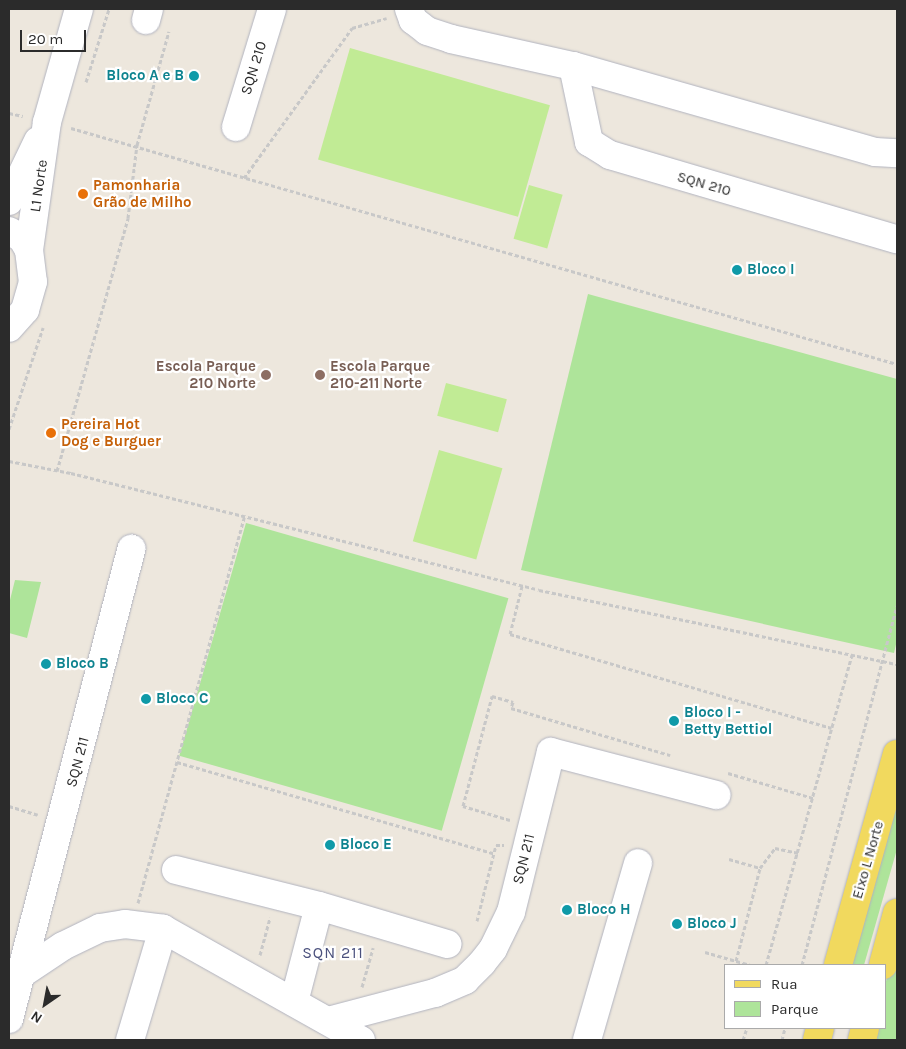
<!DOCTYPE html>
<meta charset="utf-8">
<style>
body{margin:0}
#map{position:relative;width:906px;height:1049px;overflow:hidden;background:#ede7dd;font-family:Karla,sans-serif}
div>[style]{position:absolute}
.green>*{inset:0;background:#aee49a;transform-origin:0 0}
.pitch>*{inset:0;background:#c1eb95;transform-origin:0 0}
.path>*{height:3px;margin-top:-1.5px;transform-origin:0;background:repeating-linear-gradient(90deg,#c8c8c8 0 4px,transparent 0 6.5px)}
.roads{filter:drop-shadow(0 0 1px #b1b3bf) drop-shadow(0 0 1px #b1b3bf)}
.minor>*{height:28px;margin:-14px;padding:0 14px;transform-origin:14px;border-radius:14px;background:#fff}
.major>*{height:28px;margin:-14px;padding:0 14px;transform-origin:14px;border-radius:14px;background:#f1d95e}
.dots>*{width:14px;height:14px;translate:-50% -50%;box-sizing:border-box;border:2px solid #fff;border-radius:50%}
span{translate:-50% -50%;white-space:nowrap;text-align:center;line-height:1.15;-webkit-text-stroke:4.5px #fff;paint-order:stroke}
.street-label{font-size:15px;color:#2b2b2b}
.culture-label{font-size:15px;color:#0d838f;font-weight:700}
.right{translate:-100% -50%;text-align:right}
.left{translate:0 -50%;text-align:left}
.food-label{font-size:15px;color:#c56008;font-weight:700}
.education-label{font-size:15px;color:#785e54;font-weight:700}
.neighbourhood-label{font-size:16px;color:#4b517d;letter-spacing:1px}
.frame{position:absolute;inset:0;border:10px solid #2b2b2b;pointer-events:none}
.legend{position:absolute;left:724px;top:964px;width:162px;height:65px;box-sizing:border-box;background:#fff;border:1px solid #aaa;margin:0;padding:6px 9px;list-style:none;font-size:15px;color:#2b2b2b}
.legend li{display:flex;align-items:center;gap:10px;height:25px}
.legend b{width:25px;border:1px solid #aaa}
.north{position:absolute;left:20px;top:979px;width:50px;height:50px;-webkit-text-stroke:4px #fff;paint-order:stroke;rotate:213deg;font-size:14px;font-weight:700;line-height:20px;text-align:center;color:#2b2b2b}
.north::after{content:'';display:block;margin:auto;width:18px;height:22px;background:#2b2b2b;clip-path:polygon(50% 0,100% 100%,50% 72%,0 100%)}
.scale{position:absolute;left:20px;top:30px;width:66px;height:22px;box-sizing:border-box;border:2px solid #2b2b2b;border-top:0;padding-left:6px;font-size:15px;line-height:18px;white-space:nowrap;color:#2b2b2b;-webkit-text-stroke:4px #fff;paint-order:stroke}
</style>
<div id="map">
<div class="green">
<i style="clip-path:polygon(588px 294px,897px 379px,897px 640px,894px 653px,521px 570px)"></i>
<i style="left:246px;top:523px;width:273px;height:242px;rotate:16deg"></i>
<i style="clip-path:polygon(15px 580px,41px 582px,27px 638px,9px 633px,9px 604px)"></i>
<i style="clip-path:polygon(897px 793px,897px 849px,864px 965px,849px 965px)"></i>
<i style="clip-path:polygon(897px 941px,897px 1040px,869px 1040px,873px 1028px,885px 1028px,885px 985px)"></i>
</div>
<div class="pitch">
<i style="left:350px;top:48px;width:208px;height:116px;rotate:16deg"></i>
<i style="left:529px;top:185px;width:35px;height:56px;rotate:16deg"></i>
<i style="left:446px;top:383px;width:63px;height:34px;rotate:15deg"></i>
<i style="left:439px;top:450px;width:66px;height:95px;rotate:16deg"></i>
</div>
<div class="path">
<i style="left:86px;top:82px;width:77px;rotate:-72.5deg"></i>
<i style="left:9px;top:113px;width:14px;rotate:12deg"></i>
<i style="left:71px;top:128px;width:859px;rotate:15.95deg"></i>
<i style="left:244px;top:178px;width:185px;rotate:-54.2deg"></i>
<i style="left:352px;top:28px;width:36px;rotate:-16deg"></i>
<i style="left:9px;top:429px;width:107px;rotate:-71.4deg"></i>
<i style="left:9px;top:461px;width:63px;rotate:11deg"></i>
<i style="left:71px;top:473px;width:482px;rotate:14deg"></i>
<i style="left:539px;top:590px;width:366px;rotate:11.7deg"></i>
<i style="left:57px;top:471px;width:263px;rotate:-74.3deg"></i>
<i style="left:128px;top:218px;width:74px;rotate:-83deg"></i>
<i style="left:137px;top:145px;width:118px;rotate:-74.3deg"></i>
<i style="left:522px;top:586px;width:49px;rotate:104deg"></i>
<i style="left:510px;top:634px;width:335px;rotate:16.3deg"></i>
<i style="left:177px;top:762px;width:331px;rotate:16.1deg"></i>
<i style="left:728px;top:773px;width:89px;rotate:16.4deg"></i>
<i style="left:9px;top:806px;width:30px;rotate:17deg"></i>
<i style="left:510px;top:820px;width:49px;rotate:-163.4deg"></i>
<i style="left:463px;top:806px;width:114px;rotate:-75.2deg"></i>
<i style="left:492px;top:696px;width:22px;rotate:16deg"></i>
<i style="left:513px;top:702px;width:6px;rotate:108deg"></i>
<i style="left:511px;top:708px;width:166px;rotate:16.5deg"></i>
<i style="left:729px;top:859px;width:32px;rotate:16deg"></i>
<i style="left:138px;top:903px;width:400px;rotate:-74.6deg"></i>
<i style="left:477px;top:921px;width:78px;rotate:-76deg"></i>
<i style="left:496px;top:845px;width:8px"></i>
<i style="left:705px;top:952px;width:47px;rotate:16.1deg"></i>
<i style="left:260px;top:955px;width:39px;rotate:-75deg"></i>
<i style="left:736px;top:961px;width:96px;rotate:-75.5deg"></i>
<i style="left:760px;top:868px;width:25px;rotate:-53deg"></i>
<i style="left:775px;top:848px;width:24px;rotate:12deg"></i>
<i style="left:766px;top:965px;width:322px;rotate:-74.5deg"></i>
<i style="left:802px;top:965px;width:372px;rotate:-75.2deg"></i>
<i style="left:362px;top:987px;width:41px;rotate:-74.2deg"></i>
<i style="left:743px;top:1040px;width:13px;rotate:-72deg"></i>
<i style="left:782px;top:1040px;width:12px;rotate:-76deg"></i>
</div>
<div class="roads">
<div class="minor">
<i style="left:409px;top:9px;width:12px;rotate:70deg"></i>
<i style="left:413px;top:20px;width:18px;rotate:38deg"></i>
<i style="left:427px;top:31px;width:25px;rotate:18deg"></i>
<i style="left:451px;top:39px;width:125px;rotate:12.5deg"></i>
<i style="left:573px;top:66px;width:314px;rotate:15.9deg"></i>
<i style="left:875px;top:152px;width:22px;rotate:3deg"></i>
<i style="left:146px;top:20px;width:11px;rotate:-75deg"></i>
<i style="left:573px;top:66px;width:78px;rotate:78.1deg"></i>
<i style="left:589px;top:142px;width:25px;rotate:32deg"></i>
<i style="left:610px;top:155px;width:298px;rotate:16.4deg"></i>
<i style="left:236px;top:127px;width:123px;rotate:-73deg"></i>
<i style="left:9px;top:201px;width:67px;rotate:-64.2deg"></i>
<i style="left:9px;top:231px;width:15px;rotate:28deg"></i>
<i style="left:22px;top:238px;width:14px;rotate:60deg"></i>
<i style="left:29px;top:250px;width:32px;rotate:83deg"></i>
<i style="left:33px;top:282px;width:29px;rotate:106deg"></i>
<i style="left:25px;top:310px;width:24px;rotate:132deg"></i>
<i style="left:29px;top:250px;width:129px;rotate:-82deg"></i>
<i style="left:47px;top:122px;width:117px;rotate:-74.2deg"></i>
<i style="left:176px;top:870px;width:147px;rotate:14.1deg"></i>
<i style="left:319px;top:906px;width:134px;rotate:16.5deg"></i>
<i style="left:21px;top:974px;width:50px;rotate:-33.7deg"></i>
<i style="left:63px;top:946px;width:41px;rotate:-25.9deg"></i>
<i style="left:100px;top:928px;width:25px;rotate:-9deg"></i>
<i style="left:125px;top:924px;width:38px;rotate:7deg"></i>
<i style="left:163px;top:929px;width:227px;rotate:29.3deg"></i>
<i style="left:294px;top:1002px;width:99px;rotate:-75.4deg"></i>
<i style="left:9px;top:1019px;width:486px;rotate:-75.4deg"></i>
<i style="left:328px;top:1021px;width:111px;rotate:-14.7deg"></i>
<i style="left:435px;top:993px;width:33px;rotate:-23deg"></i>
<i style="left:465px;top:980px;width:24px;rotate:-45deg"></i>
<i style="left:482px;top:963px;width:18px;rotate:-52deg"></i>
<i style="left:493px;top:949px;width:41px;rotate:-64.1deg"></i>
<i style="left:511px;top:912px;width:165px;rotate:-76deg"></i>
<i style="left:551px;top:752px;width:171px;rotate:14.6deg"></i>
<i style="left:130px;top:1040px;width:116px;rotate:-73.4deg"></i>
<i style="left:587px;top:1040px;width:184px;rotate:-73.9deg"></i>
</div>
<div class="major">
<i style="left:838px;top:965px;width:219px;rotate:-74.4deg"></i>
<i style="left:883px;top:965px;width:54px;rotate:-74.9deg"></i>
<i style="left:817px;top:1040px;width:12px;rotate:-76deg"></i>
<i style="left:862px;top:1040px;width:12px;rotate:-76deg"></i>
</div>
</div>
<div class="dots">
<i style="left:194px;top:76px;background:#0f9aa8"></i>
<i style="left:83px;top:194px;background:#e8710a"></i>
<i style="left:737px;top:270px;background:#0f9aa8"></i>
<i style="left:266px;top:375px;background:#8d6e63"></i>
<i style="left:320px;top:375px;background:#8d6e63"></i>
<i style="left:51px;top:433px;background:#e8710a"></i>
<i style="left:46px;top:664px;background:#0f9aa8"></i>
<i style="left:146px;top:699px;background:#0f9aa8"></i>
<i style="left:674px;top:721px;background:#0f9aa8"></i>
<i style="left:330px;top:845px;background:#0f9aa8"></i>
<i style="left:567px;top:910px;background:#0f9aa8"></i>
<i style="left:677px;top:924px;background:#0f9aa8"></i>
</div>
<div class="street-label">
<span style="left:254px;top:68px;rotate:-73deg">SQN 210</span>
<span style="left:704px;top:184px;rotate:16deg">SQN 210</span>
<span style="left:39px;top:186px;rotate:-82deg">L1 Norte</span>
<span style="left:78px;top:762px;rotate:-75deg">SQN 211</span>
<span style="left:524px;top:859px;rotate:-76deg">SQN 211</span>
<span style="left:868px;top:860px;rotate:-74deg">Eixo L Norte</span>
</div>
<div class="culture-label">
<span class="right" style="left:184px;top:76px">Bloco A e B</span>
<span class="left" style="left:747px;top:270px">Bloco I</span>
<span class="left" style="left:56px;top:664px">Bloco B</span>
<span class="left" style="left:156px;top:699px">Bloco C</span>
<span class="left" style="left:684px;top:721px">Bloco I -<br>Betty Bettiol</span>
<span class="left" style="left:340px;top:845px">Bloco E</span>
<span class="left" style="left:577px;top:910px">Bloco H</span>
<span class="left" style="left:687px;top:924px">Bloco J</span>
</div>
<div class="food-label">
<span class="left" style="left:93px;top:194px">Pamonharia<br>Grão de Milho</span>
<span class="left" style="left:61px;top:433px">Pereira Hot<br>Dog e Burguer</span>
</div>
<div class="education-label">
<span class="right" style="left:256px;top:375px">Escola Parque<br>210 Norte</span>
<span class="left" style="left:330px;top:375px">Escola Parque<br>210-211 Norte</span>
</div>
<div class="neighbourhood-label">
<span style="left:333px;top:953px">SQN 211</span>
</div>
<div class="frame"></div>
<ul class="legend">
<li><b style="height:6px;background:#f1d95e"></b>Rua</li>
<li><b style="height:14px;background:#aee49a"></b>Parque</li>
</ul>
<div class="north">N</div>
<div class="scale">20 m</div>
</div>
